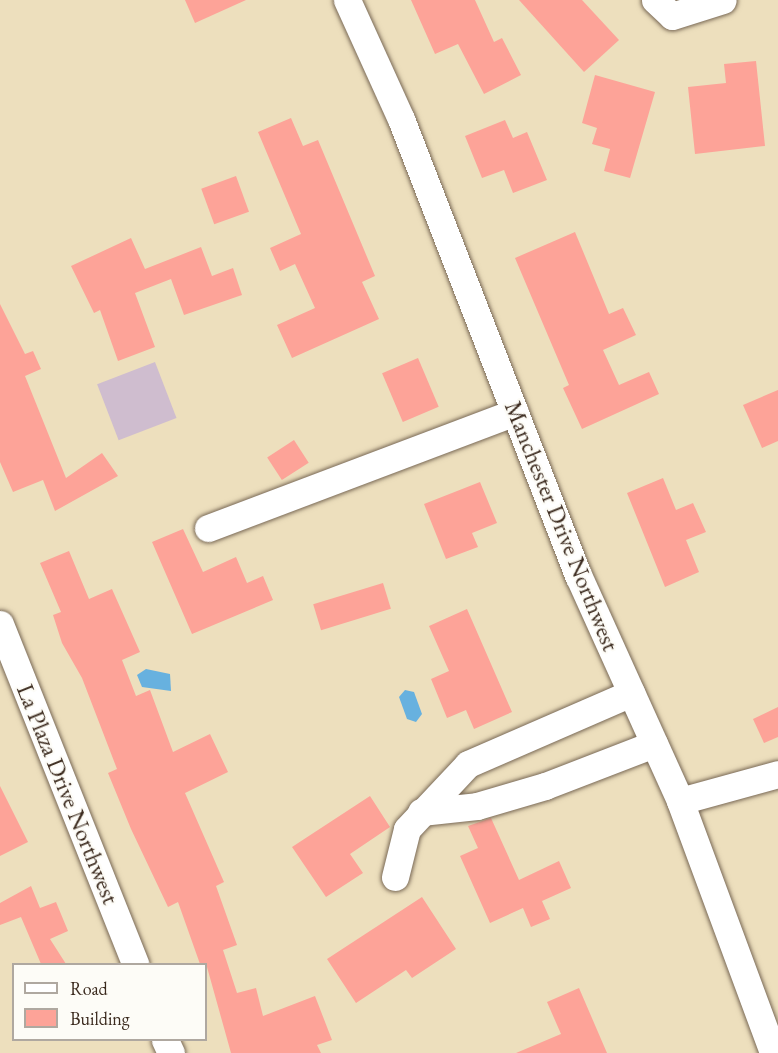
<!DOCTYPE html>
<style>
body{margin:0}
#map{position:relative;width:778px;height:1053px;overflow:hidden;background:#eddfbd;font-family:"EB Garamond",serif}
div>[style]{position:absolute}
.industrial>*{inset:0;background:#cfbdcf;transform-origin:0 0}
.water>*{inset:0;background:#67b1df}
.building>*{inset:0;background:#fda398;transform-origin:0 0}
.roads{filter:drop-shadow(0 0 2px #796956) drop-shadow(0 0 2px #796956)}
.minor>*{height:27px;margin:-13.5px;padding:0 13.5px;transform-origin:13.5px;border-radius:13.5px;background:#fff}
span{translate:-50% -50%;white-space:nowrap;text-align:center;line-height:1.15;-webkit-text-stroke:4.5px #fdfcf7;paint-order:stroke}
.street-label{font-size:24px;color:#3b2a1e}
.legend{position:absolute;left:12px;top:963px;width:195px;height:78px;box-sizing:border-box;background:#fdfcf7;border:2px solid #afa8a0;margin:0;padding:8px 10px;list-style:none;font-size:18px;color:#3b2a1e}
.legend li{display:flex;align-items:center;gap:12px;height:30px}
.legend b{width:30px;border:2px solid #afa8a0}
</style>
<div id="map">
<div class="industrial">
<i style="left:155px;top:362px;width:60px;height:62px;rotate:69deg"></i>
</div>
<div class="water">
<i style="clip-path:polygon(146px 669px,170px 674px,171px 691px,142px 687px,137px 675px)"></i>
<i style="clip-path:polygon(405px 690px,414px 692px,422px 714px,416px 722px,407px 719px,399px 697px)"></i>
</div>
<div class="building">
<i style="clip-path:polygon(185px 0,246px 0,195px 23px)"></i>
<i style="clip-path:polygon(411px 0,475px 0,494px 42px,502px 38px,521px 75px,484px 94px,458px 44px,435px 54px)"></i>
<i style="clip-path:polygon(519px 0,582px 0,619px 40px,584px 72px)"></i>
<i style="clip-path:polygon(756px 61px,765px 146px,695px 154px,688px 87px,726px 83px,724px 64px)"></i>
<i style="clip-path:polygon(595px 75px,655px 92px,630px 178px,604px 171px,610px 149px,592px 144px,597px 128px,582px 123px)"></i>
<i style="clip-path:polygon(291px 118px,303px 146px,318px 140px,375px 276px,362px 282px,379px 319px,292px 358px,277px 325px,315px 308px,295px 264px,280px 271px,270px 248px,301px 234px,258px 132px)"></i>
<i style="clip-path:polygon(505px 120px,513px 138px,527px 132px,547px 180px,513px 193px,504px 170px,482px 178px,465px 136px)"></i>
<i style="left:236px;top:176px;width:38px;height:37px;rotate:70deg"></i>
<i style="clip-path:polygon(575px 232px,609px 314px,623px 308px,636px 335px,603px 350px,619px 385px,649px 372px,659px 394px,582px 429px,563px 388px,569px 385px,515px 258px)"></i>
<i style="clip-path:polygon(131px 238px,145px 269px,201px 247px,212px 276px,233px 268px,242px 295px,184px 315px,171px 279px,135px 293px,155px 347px,118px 361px,100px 310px,94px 313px,71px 266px)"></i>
<i style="clip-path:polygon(0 304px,25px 354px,33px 351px,41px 369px,25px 376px,66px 478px,102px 453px,118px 476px,55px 511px,43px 480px,13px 492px,0 462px)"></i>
<i style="left:418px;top:358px;width:53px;height:39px;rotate:67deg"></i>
<i style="clip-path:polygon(778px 390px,778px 441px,762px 448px,743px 405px)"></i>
<i style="left:294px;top:440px;width:27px;height:32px;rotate:57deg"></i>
<i style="clip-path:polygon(663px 478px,676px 510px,693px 503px,706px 532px,686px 540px,699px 572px,665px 587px,627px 493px)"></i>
<i style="clip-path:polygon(480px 482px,497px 523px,472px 533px,478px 547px,446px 559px,424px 504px)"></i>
<i style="clip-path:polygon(183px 529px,203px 572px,236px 557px,247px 583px,263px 576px,273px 600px,192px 634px,152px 542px)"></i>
<i style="clip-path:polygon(69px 551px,89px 599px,112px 589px,140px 652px,122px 660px,136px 696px,150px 690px,173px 752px,210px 734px,228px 772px,185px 793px,224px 882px,216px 886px,237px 945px,223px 950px,237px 993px,256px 988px,263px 1016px,315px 996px,332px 1040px,317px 1045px,321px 1053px,231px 1053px,207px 967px,200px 964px,178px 902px,168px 907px,131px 829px,108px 773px,117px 769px,82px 678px,62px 643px,53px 615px,61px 612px,40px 563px)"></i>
<i style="left:383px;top:583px;width:27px;height:73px;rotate:73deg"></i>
<i style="clip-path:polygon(467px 609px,512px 712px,474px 729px,466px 710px,447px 718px,431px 679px,449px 671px,429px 626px)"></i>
<i style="clip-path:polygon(778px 707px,778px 737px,764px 743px,753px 719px)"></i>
<i style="clip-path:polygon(0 786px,28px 842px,0 856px)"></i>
<i style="clip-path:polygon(370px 796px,390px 827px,350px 854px,363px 873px,326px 897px,292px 847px)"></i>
<i style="clip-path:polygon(491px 818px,519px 880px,559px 861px,571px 888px,542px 901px,550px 919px,531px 927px,523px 908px,490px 923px,460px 856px,478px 848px,468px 826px)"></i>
<i style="clip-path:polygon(31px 886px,40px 908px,56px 902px,68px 931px,50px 939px,66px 964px,41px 964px,21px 917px,0 925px,0 903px)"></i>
<i style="clip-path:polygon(422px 897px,456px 949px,412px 978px,406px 970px,356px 1003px,327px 959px)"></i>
<i style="clip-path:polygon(579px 988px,607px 1053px,516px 1053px,561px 1034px,547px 1002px)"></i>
</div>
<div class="roads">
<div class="minor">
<i style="left:347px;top:0;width:131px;rotate:65.6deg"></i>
<i style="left:401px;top:119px;width:491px;rotate:68.8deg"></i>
<i style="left:579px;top:577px;width:246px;rotate:65.7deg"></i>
<i style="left:680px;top:801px;width:269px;rotate:69.7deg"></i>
<i style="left:655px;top:0;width:23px;rotate:43deg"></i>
<i style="left:672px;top:16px;width:53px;rotate:-17.4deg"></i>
<i style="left:208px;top:528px;width:328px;rotate:-20.7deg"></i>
<i style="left:0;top:624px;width:366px;rotate:68.3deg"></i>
<i style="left:680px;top:801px;width:102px;rotate:-15.4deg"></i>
<i style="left:421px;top:812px;width:56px;rotate:-6.1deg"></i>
<i style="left:477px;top:806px;width:71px;rotate:-16.4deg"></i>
<i style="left:545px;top:786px;width:117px;rotate:-21.1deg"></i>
<i style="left:395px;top:877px;width:49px;rotate:-76deg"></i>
<i style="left:407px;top:829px;width:89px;rotate:-46.8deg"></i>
<i style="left:468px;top:764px;width:178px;rotate:-23.5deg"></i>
<i style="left:165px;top:1040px;width:14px;rotate:65deg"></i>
</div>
</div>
<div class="street-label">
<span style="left:562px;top:526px;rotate:68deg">Manchester Drive Northwest</span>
<span style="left:68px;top:794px;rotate:68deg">La Plaza Drive Northwest</span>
</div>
<ul class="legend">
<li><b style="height:8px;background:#fff"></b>Road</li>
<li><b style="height:16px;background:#fda398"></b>Building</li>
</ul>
</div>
